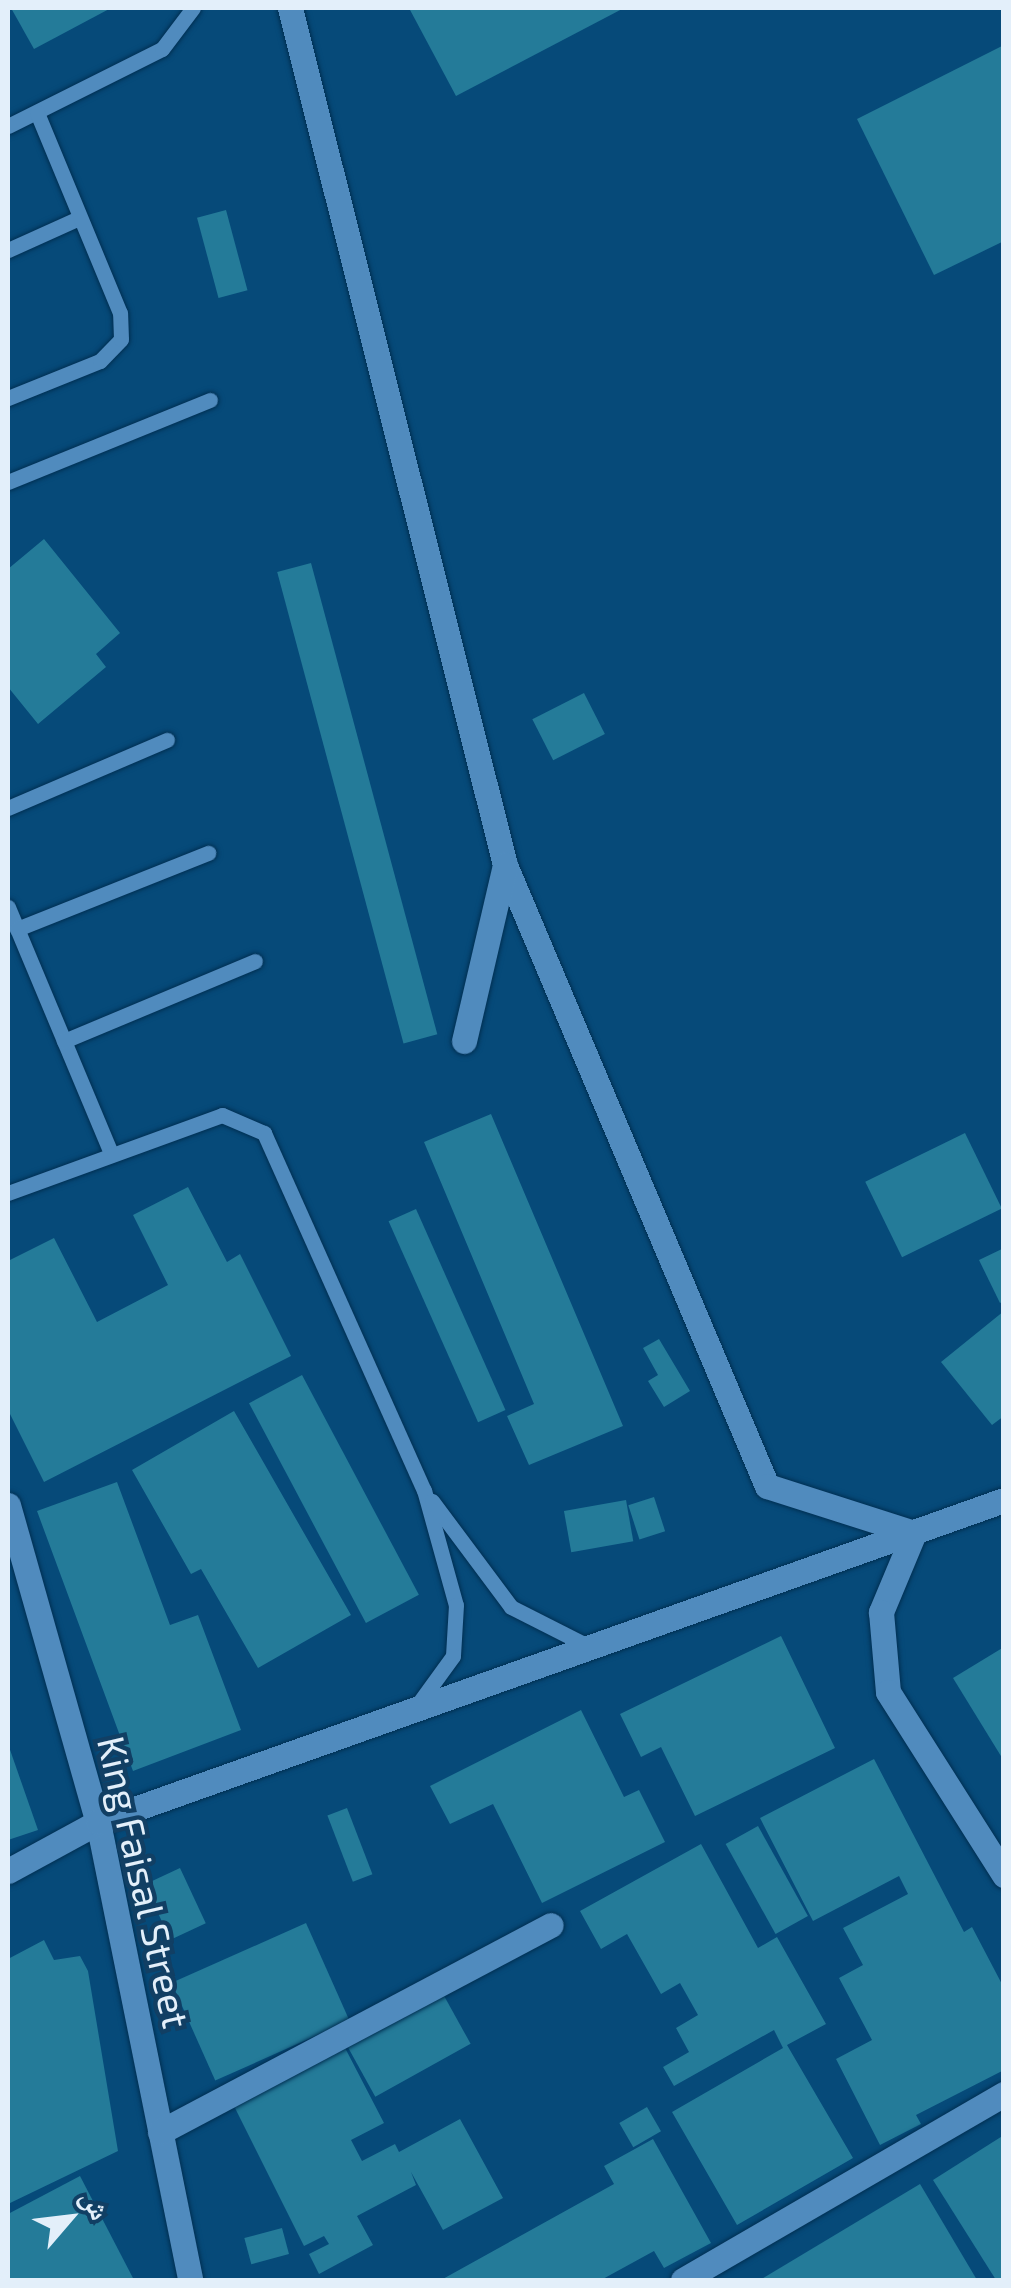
<!DOCTYPE html>
<meta charset="utf-8">
<style>
body{margin:0}
#map{position:relative;width:1011px;height:2288px;overflow:hidden;background:#064a79;font-family:"Exo 2","Noto Naskh Arabic",sans-serif}
div>[style]{position:absolute}
.building>*{inset:0;background:#247b99;transform-origin:0 0}
.roads{filter:drop-shadow(0 0 2px #002f52) drop-shadow(0 0 2px #002f52)}
.lane>*{height:15px;margin:-7.5px;padding:0 7.5px;transform-origin:7.5px;border-radius:7.5px;background:#508bbe}
.street>*{height:25px;margin:-12.5px;padding:0 12.5px;transform-origin:12.5px;border-radius:12.5px;background:#508bbe}
span{translate:-50% -50%;white-space:nowrap;text-align:center;line-height:1.15;-webkit-text-stroke:9px #113f64;paint-order:stroke}
.street-label{font-size:38px;color:#e3effa}
.frame{position:absolute;inset:0;border:10px solid #e3effa;pointer-events:none}
.north{position:absolute;left:20px;top:2168px;width:100px;height:100px;-webkit-text-stroke:8px #113f64;paint-order:stroke;rotate:62deg;font-size:28px;font-weight:700;line-height:40px;text-align:center;color:#e3effa}
.north::after{content:'';display:block;margin:auto;width:35px;height:45px;background:#e3effa;clip-path:polygon(50% 0,100% 100%,50% 72%,0 100%)}
</style>
<div id="map">
<div class="building">
<i style="clip-path:polygon(11px 8px,111px 8px,34px 49px)"></i>
<i style="clip-path:polygon(409px 8px,624px 8px,456px 96px)"></i>
<i style="clip-path:polygon(1004px 45px,1004px 241px,934px 275px,857px 119px)"></i>
<i style="left:226px;top:210px;width:83px;height:30px;rotate:75deg"></i>
<i style="clip-path:polygon(44px 539px,120px 633px,96px 654px,106px 667px,38px 724px,8px 687px,8px 569px)"></i>
<i style="left:311px;top:563px;width:488px;height:35px;rotate:75deg"></i>
<i style="left:584px;top:693px;width:46px;height:58px;rotate:63deg"></i>
<i style="clip-path:polygon(491px 1114px,623px 1426px,529px 1465px,507px 1416px,534px 1404px,424px 1142px)"></i>
<i style="left:965px;top:1133px;width:84px;height:111px;rotate:64deg"></i>
<i style="clip-path:polygon(188px 1187px,227px 1262px,240px 1254px,291px 1356px,44px 1482px,8px 1410px,8px 1261px,54px 1238px,97px 1322px,168px 1285px,133px 1215px)"></i>
<i style="left:416px;top:1209px;width:220px;height:30px;rotate:66deg"></i>
<i style="clip-path:polygon(1004px 1248px,1004px 1301px,1000px 1303px,979px 1260px)"></i>
<i style="clip-path:polygon(1004px 1311px,1004px 1416px,992px 1425px,941px 1362px)"></i>
<i style="clip-path:polygon(659px 1339px,690px 1391px,664px 1407px,648px 1381px,658px 1375px,643px 1348px)"></i>
<i style="left:302px;top:1375px;width:249px;height:60px;rotate:62deg"></i>
<i style="clip-path:polygon(234px 1411px,351px 1615px,258px 1668px,201px 1569px,191px 1574px,132px 1470px)"></i>
<i style="clip-path:polygon(117px 1482px,170px 1625px,198px 1615px,241px 1730px,133px 1771px,37px 1511px)"></i>
<i style="left:654px;top:1497px;width:36px;height:27px;rotate:72deg"></i>
<i style="left:626px;top:1500px;width:42px;height:63px;rotate:80deg"></i>
<i style="clip-path:polygon(781px 1636px,835px 1748px,695px 1816px,661px 1747px,641px 1757px,620px 1714px)"></i>
<i style="clip-path:polygon(1004px 1647px,1004px 1761px,953px 1678px)"></i>
<i style="clip-path:polygon(581px 1710px,624px 1797px,639px 1790px,665px 1842px,542px 1903px,493px 1804px,450px 1824px,430px 1786px)"></i>
<i style="clip-path:polygon(8px 1744px,38px 1830px,8px 1840px)"></i>
<i style="clip-path:polygon(874px 1759px,964px 1932px,972px 1927px,1004px 1988px,1004px 2070px,916px 2115px,921px 2124px,880px 2145px,836px 2059px,872px 2040px,839px 1978px,863px 1965px,843px 1928px,908px 1894px,899px 1876px,813px 1921px,760px 1818px)"></i>
<i style="left:347px;top:1808px;width:71px;height:21px;rotate:69deg"></i>
<i style="left:758px;top:1826px;width:103px;height:37px;rotate:61deg"></i>
<i style="clip-path:polygon(701px 1844px,758px 1948px,777px 1937px,826px 2024px,787px 2045px,853px 2158px,737px 2225px,672px 2112px,783px 2048px,774px 2030px,674px 2086px,663px 2067px,689px 2052px,676px 2028px,698px 2015px,680px 1983px,661px 1994px,627px 1934px,601px 1949px,580px 1911px)"></i>
<i style="left:180px;top:1868px;width:61px;height:39px;rotate:65deg"></i>
<i style="left:306px;top:1923px;width:107px;height:147px;rotate:66deg"></i>
<i style="clip-path:polygon(44px 1940px,54px 1960px,80px 1956px,88px 1971px,118px 2151px,8px 2204px,8px 1959px)"></i>
<i style="left:443px;top:1994px;width:57px;height:109px;rotate:61deg"></i>
<i style="clip-path:polygon(343px 2044px,384px 2123px,351px 2140px,362px 2161px,395px 2144px,399px 2152px,460px 2119px,503px 2198px,443px 2230px,411px 2172px,416px 2185px,357px 2216px,373px 2245px,319px 2274px,309px 2254px,329px 2244px,324px 2236px,304px 2246px,232px 2102px)"></i>
<i style="left:647px;top:2107px;width:28px;height:32px;rotate:60deg"></i>
<i style="clip-path:polygon(1004px 2135px,1004px 2280px,996px 2280px,933px 2180px)"></i>
<i style="clip-path:polygon(653px 2139px,711px 2243px,664px 2268px,654px 2251px,601px 2280px,441px 2280px,614px 2184px,604px 2166px)"></i>
<i style="clip-path:polygon(80px 2176px,134px 2280px,8px 2280px,8px 2214px)"></i>
<i style="clip-path:polygon(920px 2184px,977px 2280px,760px 2280px)"></i>
<i style="left:282px;top:2228px;width:27px;height:39px;rotate:75deg"></i>
</div>
<div class="roads">
<div class="lane">
<i style="left:8px;top:126px;width:172px;rotate:-26.6deg"></i>
<i style="left:162px;top:49px;width:51px;rotate:-52.9deg"></i>
<i style="left:8px;top:250px;width:78px;rotate:-24.3deg"></i>
<i style="left:8px;top:398px;width:99px;rotate:-21.9deg"></i>
<i style="left:100px;top:361px;width:30px;rotate:-46deg"></i>
<i style="left:121px;top:339px;width:26px;rotate:-92deg"></i>
<i style="left:120px;top:313px;width:217px;rotate:-112.5deg"></i>
<i style="left:8px;top:482px;width:218px;rotate:-22.1deg"></i>
<i style="left:8px;top:808px;width:173px;rotate:-23.2deg"></i>
<i style="left:8px;top:907px;width:264px;rotate:67.3deg"></i>
<i style="left:17px;top:929px;width:206px;rotate:-21.7deg"></i>
<i style="left:64px;top:1041px;width:207px;rotate:-22.7deg"></i>
<i style="left:8px;top:1193px;width:228px;rotate:-20deg"></i>
<i style="left:222px;top:1115px;width:46px;rotate:23.2deg"></i>
<i style="left:264px;top:1133px;width:391px;rotate:65.9deg"></i>
<i style="left:424px;top:1490px;width:119px;rotate:74.5deg"></i>
<i style="left:456px;top:1605px;width:51px;rotate:93.4deg"></i>
<i style="left:453px;top:1656px;width:63px;rotate:126deg"></i>
<i style="left:432px;top:1501px;width:132px;rotate:53.3deg"></i>
<i style="left:511px;top:1607px;width:89px;rotate:26.9deg"></i>
</div>
<div class="street">
<i style="left:290px;top:8px;width:884px;rotate:75.92deg"></i>
<i style="left:505px;top:865px;width:674px;rotate:67.13deg"></i>
<i style="left:767px;top:1486px;width:154px;rotate:17.7deg"></i>
<i style="left:914px;top:1533px;width:86px;rotate:112.7deg"></i>
<i style="left:881px;top:1612px;width:80px;rotate:85deg"></i>
<i style="left:888px;top:1692px;width:217px;rotate:57.6deg"></i>
<i style="left:464px;top:1041px;width:181px;rotate:-76.9deg"></i>
<i style="left:8px;top:1505px;width:330px;rotate:74.2deg"></i>
<i style="left:98px;top:1822px;width:467px;rotate:78.6deg"></i>
<i style="left:8px;top:1871px;width:102px;rotate:-28.6deg"></i>
<i style="left:98px;top:1822px;width:962px;rotate:-19.57deg"></i>
<i style="left:160px;top:2132px;width:442px;rotate:-27.9deg"></i>
<i style="left:683px;top:2280px;width:371px;rotate:-30.1deg"></i>
</div>
</div>
<div class="street-label">
<span style="left:144px;top:1882px;rotate:77deg">King Faisal Street</span>
</div>
<div class="frame"></div>
<div class="north">ش</div>
</div>
